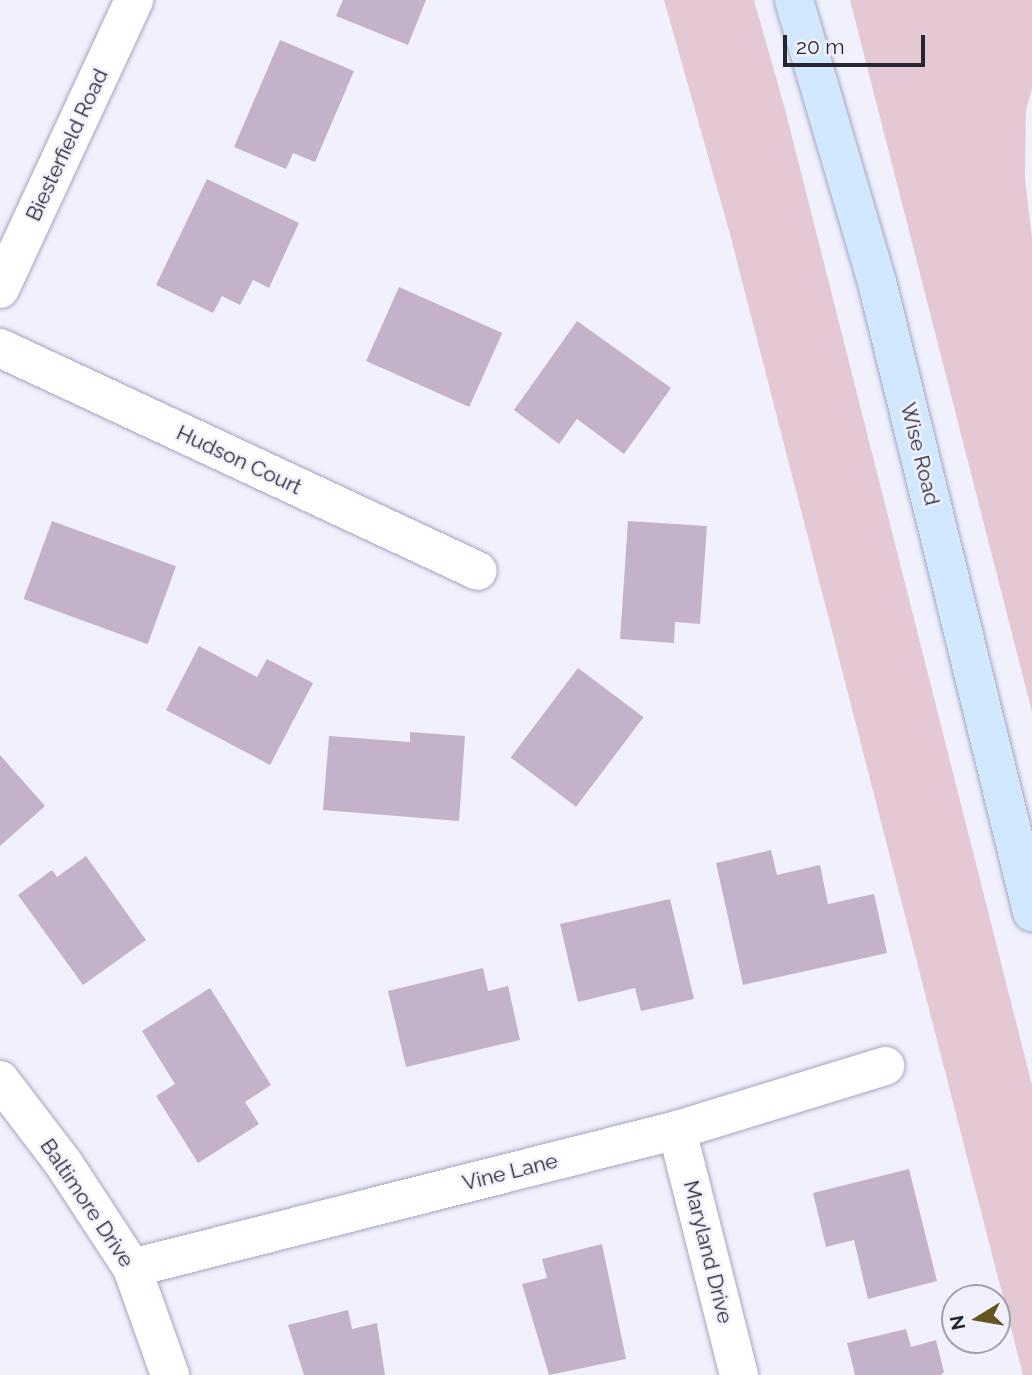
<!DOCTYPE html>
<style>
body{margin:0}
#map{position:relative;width:1032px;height:1375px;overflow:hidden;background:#f1f1fd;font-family:Raleway,sans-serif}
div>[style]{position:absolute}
.green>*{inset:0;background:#e4c9d4}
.building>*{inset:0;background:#c4b2cb;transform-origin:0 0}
.roads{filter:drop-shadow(0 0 2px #a5a6c1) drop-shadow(0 0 2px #a5a6c1)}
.street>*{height:38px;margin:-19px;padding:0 19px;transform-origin:19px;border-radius:19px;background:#fff}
.secondary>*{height:38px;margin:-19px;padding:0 19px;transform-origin:19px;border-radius:19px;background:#d2e8fe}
span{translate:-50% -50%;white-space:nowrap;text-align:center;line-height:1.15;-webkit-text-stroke:5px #f1f1fd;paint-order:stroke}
.street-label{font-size:21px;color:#262631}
.north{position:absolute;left:941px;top:1284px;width:70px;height:70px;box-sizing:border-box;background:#f1f1fd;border:2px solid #a0a0ab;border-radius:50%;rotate:259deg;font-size:19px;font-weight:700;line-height:28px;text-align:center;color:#262631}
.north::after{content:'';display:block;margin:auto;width:24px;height:32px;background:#665523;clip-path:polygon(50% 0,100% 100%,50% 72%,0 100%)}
.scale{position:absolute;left:783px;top:35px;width:142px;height:32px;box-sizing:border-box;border:4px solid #262631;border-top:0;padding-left:9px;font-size:21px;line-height:24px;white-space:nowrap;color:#262631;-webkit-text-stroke:5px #f1f1fd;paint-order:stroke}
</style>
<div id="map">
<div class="green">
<i style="clip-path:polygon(664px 0,754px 0,786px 113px,1032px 1085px,1032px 1375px,1023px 1375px,730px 234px)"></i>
<i style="clip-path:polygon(850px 0,1032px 0,1032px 88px,1026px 111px,1025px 179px,1032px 238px,1032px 712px)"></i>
</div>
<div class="building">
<i style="clip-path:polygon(343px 0,426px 0,408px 45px,336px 16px)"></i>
<i style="clip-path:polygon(280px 40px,354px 71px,315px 162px,293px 153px,286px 169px,234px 147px)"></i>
<i style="clip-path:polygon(207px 179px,299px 223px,269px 288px,253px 280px,240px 305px,222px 296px,213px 313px,156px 285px)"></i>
<i style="left:399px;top:287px;width:113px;height:81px;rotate:24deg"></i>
<i style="clip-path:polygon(577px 321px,671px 388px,624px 454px,577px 419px,559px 444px,514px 410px)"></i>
<i style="left:52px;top:521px;width:132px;height:83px;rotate:20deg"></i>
<i style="clip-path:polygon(628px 521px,707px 526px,700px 624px,675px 622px,674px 643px,620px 639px)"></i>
<i style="clip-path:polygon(199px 646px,257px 677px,267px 659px,313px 683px,270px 765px,166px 710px)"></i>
<i style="left:578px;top:668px;width:82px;height:112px;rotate:37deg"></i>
<i style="clip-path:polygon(410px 732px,465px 736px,459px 821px,323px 810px,329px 736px,410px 742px)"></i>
<i style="clip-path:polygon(0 755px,45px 806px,0 846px)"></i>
<i style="clip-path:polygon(771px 850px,777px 875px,820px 865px,828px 904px,874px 894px,887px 953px,743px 985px,716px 863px)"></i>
<i style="clip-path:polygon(86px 856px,146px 940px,83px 985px,18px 895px,52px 870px,57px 877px)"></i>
<i style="clip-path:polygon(670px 899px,694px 999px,641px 1011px,635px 988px,578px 1002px,560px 924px)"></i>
<i style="clip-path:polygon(483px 968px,488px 991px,508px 986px,520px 1040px,406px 1067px,388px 991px)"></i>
<i style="clip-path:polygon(210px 988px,271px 1085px,245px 1102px,259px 1124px,198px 1163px,156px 1096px,175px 1084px,142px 1031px)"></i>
<i style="clip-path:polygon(909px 1169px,937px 1281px,868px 1299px,854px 1240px,826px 1247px,813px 1193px)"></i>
<i style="clip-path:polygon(602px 1244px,626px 1359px,549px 1375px,522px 1284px,547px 1278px,542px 1259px)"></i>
<i style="clip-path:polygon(348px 1310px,352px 1329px,377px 1323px,385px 1375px,304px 1375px,288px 1325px)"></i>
<i style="clip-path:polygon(906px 1329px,911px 1347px,936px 1340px,944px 1372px,941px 1375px,855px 1375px,847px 1343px)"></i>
</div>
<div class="roads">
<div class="street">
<i style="left:0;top:289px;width:319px;rotate:-65.1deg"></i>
<i style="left:0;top:348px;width:527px;rotate:25.01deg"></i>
<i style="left:0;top:1080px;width:106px;rotate:52.7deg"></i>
<i style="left:64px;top:1164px;width:124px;rotate:56.8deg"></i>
<i style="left:132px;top:1268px;width:114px;rotate:70.4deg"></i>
<i style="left:677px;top:1130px;width:253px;rotate:75.8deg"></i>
<i style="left:132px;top:1268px;width:562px;rotate:-14.21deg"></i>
<i style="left:677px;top:1130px;width:218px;rotate:-17.1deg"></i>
</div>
<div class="secondary">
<i style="left:794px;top:0;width:294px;rotate:73.6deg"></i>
<i style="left:877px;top:282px;width:649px;rotate:76.18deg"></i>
</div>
</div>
<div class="street-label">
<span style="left:67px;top:145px;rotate:-65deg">Biesterfield Road</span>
<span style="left:920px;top:454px;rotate:76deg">Wise Road</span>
<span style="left:239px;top:460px;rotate:25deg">Hudson Court</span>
<span style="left:510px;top:1172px;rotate:-14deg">Vine Lane</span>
<span style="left:87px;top:1203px;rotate:56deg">Baltimore Drive</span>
<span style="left:708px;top:1252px;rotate:76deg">Maryland Drive</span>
</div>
<div class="north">N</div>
<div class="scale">20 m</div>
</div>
